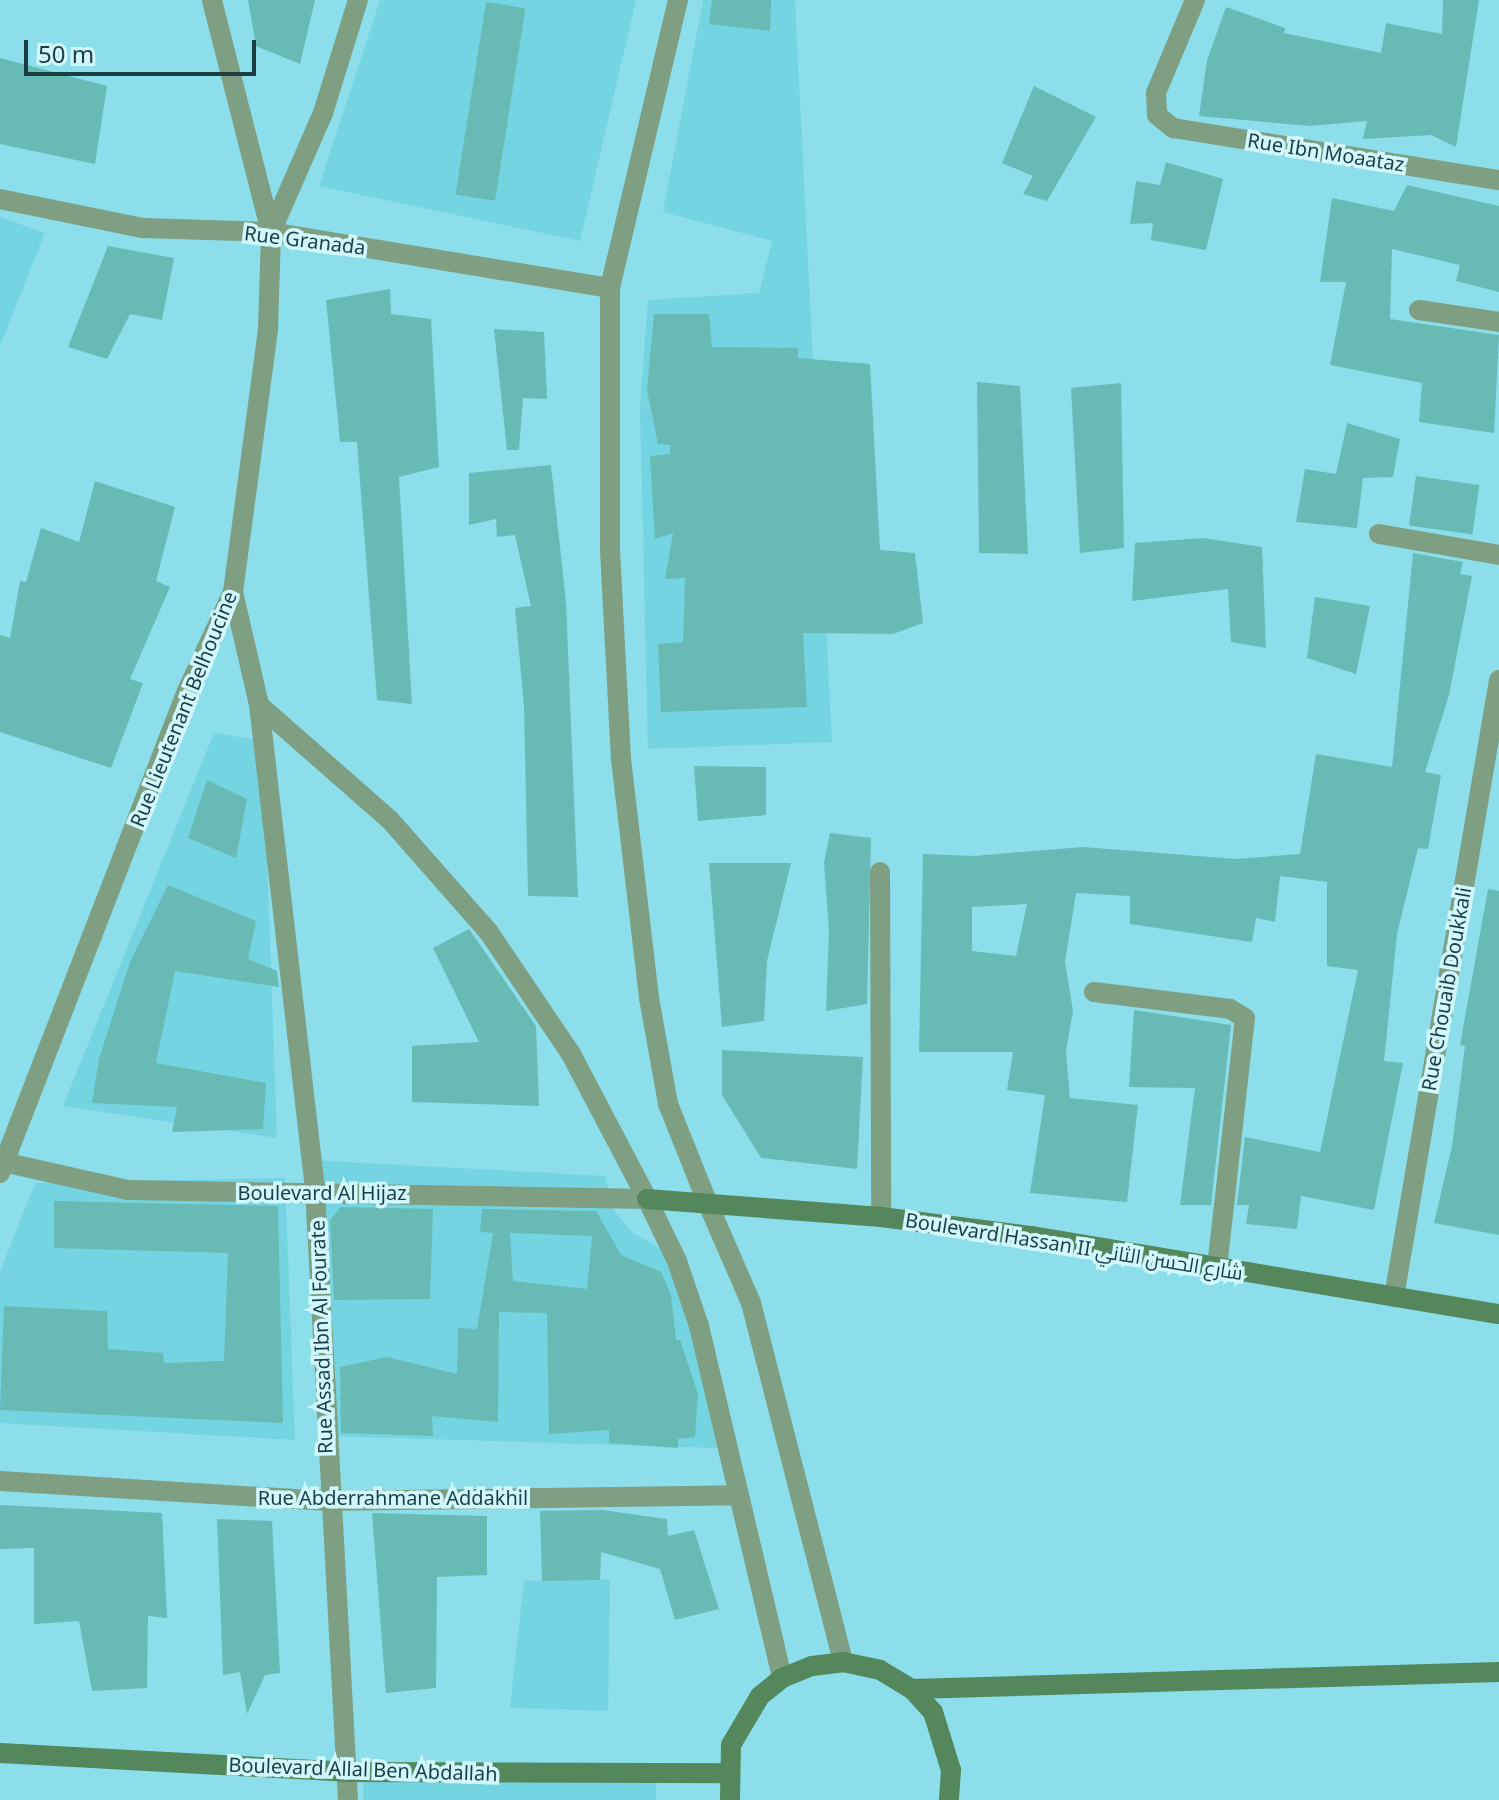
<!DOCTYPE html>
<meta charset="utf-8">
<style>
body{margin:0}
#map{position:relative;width:1499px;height:1800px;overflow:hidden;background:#8cdeeb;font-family:"Noto Sans",Cairo,sans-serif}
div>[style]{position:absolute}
.built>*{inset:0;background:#75d4e2;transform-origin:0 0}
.building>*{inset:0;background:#68bbb4;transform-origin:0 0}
.minor>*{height:20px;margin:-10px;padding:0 10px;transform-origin:10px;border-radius:10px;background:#7e9f81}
.tertiary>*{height:20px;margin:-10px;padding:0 10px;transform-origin:10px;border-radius:10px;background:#7e9f81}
.secondary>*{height:20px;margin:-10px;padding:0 10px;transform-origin:10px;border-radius:10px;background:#54875b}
span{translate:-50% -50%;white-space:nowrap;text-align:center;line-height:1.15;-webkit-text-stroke:7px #d1f8fe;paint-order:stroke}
.street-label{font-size:20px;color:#1b3e43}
.scale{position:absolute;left:24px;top:40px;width:232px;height:36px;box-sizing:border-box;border:4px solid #1b3e43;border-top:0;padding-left:10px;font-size:24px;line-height:28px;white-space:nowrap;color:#1b3e43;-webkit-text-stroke:6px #d1f8fe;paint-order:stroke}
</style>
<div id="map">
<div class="built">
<i style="clip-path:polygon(380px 0,636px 0,580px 241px,319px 186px)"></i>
<i style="clip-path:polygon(703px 0,795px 0,832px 742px,648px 749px,640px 408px,648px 300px,759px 293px,772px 241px,663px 212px)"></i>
<i style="clip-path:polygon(0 217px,45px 233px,0 346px)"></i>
<i style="clip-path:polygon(214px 733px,263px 741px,277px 1138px,63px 1106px)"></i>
<i style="clip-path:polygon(311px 1160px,605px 1176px,614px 1211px,633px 1233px,679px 1258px,717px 1448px,329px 1436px)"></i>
<i style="clip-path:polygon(285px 1178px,295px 1440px,0 1423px,0 1272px,35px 1183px)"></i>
<i style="clip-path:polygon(610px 1579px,608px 1711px,510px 1708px,524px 1581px)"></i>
<i style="left:363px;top:1781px;width:293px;height:19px"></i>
</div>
<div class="building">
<i style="clip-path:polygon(248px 0,315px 0,300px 64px,256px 46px)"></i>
<i style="clip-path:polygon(712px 0,771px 0,770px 31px,709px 24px)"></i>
<i style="clip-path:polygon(1443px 0,1479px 0,1456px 147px,1431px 135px,1363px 139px,1367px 121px,1310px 126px,1199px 116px,1207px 60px,1226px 7px,1285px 28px,1284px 33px,1381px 53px,1386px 23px,1442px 34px)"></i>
<i style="left:486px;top:2px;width:40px;height:195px;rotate:9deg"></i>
<i style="clip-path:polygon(0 58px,107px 86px,95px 164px,0 144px)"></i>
<i style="clip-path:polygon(1034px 86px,1096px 117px,1047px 201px,1023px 194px,1033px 176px,1002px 163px)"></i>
<i style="clip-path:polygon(1166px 162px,1223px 179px,1206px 250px,1151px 240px,1153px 223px,1130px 224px,1136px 181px,1160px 185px)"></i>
<i style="clip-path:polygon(1407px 185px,1499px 206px,1499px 292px,1456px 281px,1460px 265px,1392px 249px,1390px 319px,1499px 335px,1494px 433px,1419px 422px,1422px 383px,1330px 365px,1346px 282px,1320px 282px,1332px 198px,1394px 211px)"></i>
<i style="clip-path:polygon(108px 246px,174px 258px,162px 320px,130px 314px,107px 359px,68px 347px)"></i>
<i style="clip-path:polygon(390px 289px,391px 314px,431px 319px,439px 467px,399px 477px,412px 704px,377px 700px,357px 442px,340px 442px,326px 300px)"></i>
<i style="clip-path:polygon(654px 314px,709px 314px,712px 347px,798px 348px,798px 358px,870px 364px,880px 550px,915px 553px,923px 623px,893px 634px,803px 633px,807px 707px,661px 712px,658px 644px,683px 642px,685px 578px,665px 579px,673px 533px,655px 539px,650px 456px,670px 454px,670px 445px,658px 444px,647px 390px)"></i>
<i style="clip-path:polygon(494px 329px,544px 332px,547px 399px,523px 398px,519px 450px,507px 450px)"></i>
<i style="clip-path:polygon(977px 382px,1020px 386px,1028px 554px,979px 553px)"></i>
<i style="clip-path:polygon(1121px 383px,1124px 548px,1080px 553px,1071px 388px)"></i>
<i style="clip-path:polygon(1347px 423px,1400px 439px,1393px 477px,1363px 478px,1357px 528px,1296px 522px,1305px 469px,1336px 474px)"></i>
<i style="clip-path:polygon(551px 465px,566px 602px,578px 897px,528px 896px,524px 706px,515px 608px,531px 606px,515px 535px,497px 537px,496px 519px,469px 525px,469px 473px)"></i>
<i style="left:1416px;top:476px;width:64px;height:50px;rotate:8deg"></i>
<i style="clip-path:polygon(95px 481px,175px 507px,156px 581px,170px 587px,130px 679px,143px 683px,111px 768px,0 732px,0 635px,10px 638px,20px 581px,26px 582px,41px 528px,79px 542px)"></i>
<i style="clip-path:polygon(1203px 538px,1262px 547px,1266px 648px,1231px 642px,1228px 589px,1132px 601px,1135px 543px)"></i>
<i style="clip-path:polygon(evenodd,1413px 553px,1463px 562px,1460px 574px,1472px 576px,1449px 695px,1425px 772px,1441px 775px,1428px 849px,1418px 848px,1397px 934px,1384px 1061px,1403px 1063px,1374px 1210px,1301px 1196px,1297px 1229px,1246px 1224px,1249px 1205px,1237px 1205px,1245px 1137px,1320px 1152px,1358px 970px,1327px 966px,1327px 882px,1280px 876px,1275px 922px,1256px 918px,1252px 942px,1130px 924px,1130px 896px,1076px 893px,1065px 962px,1073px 1011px,1066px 1051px,1070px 1098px,1138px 1105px,1127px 1202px,1030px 1193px,1045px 1095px,1007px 1090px,1013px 1052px,919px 1052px,923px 854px,974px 856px,1083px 847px,1236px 859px,1300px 854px,1316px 754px,1392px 767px,1413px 553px,1027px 904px,1016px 956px,972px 951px,972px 907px,1027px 904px)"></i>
<i style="clip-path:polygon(1315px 597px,1370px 606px,1356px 674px,1307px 658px)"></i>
<i style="clip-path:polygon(694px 766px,766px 767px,766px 815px,698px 821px)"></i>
<i style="clip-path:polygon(207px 780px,247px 799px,236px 858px,188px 838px)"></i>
<i style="clip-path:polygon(830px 833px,871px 838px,867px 1004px,826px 1011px,829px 931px,824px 863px)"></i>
<i style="clip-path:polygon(709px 863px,791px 863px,767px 961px,764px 1021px,722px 1027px)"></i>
<i style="clip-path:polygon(168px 885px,256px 921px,248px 959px,277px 971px,279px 987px,175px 971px,156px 1063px,266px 1083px,263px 1129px,172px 1132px,177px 1107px,92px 1103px,99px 1059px,130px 962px)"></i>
<i style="clip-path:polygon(1488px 889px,1499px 891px,1499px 1235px,1434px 1223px,1452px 1146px,1465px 1046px,1460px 1045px)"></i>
<i style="clip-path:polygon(469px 929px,536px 1026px,539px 1106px,412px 1102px,412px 1046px,479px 1042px,433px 948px)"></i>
<i style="clip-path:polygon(1134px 1010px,1231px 1025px,1211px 1205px,1180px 1205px,1195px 1088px,1129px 1087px)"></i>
<i style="clip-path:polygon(722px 1050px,863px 1057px,857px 1169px,761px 1158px,722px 1095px)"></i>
<i style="clip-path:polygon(54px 1201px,278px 1206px,283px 1423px,0 1410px,4px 1306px,107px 1311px,108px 1349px,163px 1353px,164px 1363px,224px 1361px,228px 1253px,54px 1248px)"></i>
<i style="clip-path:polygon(341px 1207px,433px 1209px,430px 1299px,334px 1300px,330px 1220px)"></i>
<i style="clip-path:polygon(evenodd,482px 1209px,596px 1211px,621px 1255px,661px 1272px,671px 1295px,676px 1340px,680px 1340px,698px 1394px,695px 1437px,678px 1439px,678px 1448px,609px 1443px,609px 1430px,549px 1434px,547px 1313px,499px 1312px,498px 1422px,432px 1416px,433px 1436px,341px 1433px,340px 1367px,387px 1357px,457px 1374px,458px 1328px,477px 1329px,493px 1233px,480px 1232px,482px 1209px,510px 1233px,592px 1236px,587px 1289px,513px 1281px,510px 1233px)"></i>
<i style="clip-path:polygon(0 1505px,162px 1513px,167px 1618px,148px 1616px,147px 1688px,92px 1691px,79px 1621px,34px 1624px,34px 1548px,0 1549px)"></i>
<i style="clip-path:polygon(602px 1510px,667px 1519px,668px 1536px,694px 1530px,719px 1609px,675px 1620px,660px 1569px,601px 1552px,600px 1580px,542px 1581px,540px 1511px)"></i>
<i style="clip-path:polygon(372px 1513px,487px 1516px,487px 1575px,437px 1577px,436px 1688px,386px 1693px)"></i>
<i style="clip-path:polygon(217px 1519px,272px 1521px,280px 1673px,265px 1675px,247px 1714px,240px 1672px,223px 1675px)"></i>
</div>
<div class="minor">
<i style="left:678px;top:0;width:296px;rotate:103.3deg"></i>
<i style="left:610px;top:288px;width:262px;rotate:90deg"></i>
<i style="left:610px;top:550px;width:209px;rotate:87deg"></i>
<i style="left:621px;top:759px;width:241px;rotate:83.3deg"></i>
<i style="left:649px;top:998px;width:108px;rotate:79.8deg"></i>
<i style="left:668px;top:1104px;width:108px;rotate:68.2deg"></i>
<i style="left:1195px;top:0;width:101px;rotate:112.8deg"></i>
<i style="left:1156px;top:93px;width:22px;rotate:87deg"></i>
<i style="left:1157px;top:115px;width:21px;rotate:39deg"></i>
<i style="left:1173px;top:128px;width:330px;rotate:9.1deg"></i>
<i style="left:0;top:199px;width:146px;rotate:11.5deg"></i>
<i style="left:143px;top:228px;width:128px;rotate:1.8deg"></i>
<i style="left:271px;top:232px;width:344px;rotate:9.4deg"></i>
<i style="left:271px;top:232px;width:130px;rotate:-66.4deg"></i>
<i style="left:323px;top:113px;width:118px;rotate:-72.8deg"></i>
<i style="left:1419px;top:310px;width:81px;rotate:8.5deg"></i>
<i style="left:1379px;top:534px;width:122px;rotate:9.9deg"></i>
<i style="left:233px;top:592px;width:116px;rotate:77deg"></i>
<i style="left:259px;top:705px;width:487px;rotate:83.4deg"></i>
<i style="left:315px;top:1189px;width:612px;rotate:86.91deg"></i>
<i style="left:259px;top:705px;width:174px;rotate:41.3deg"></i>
<i style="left:390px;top:820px;width:148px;rotate:48.6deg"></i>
<i style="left:488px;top:931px;width:148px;rotate:56deg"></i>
<i style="left:571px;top:1054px;width:164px;rotate:62.3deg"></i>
<i style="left:880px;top:872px;width:345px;rotate:89.8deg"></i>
<i style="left:1094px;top:992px;width:137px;rotate:7.1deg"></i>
<i style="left:1230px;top:1009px;width:17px;rotate:31deg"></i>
<i style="left:1245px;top:1018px;width:253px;rotate:96.4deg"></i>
<i style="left:1394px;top:1297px;width:626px;rotate:-80.34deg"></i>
<i style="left:0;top:1481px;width:329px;rotate:3.5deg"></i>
<i style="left:328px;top:1501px;width:411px;rotate:-0.8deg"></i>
</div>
<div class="tertiary">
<i style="left:3px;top:1162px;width:128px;rotate:12.6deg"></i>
<i style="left:128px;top:1190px;width:519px;rotate:0.99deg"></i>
<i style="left:647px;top:1199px;width:69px;rotate:64.2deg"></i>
<i style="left:677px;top:1261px;width:69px;rotate:71.3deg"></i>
<i style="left:699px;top:1326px;width:362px;rotate:76.7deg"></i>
<i style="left:0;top:1173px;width:517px;rotate:-68.8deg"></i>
<i style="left:187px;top:691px;width:109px;rotate:-65.1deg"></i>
<i style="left:233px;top:592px;width:265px;rotate:-82.4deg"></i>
<i style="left:268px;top:329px;width:97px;rotate:-88.2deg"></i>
<i style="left:271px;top:232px;width:239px;rotate:-104.3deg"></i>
<i style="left:708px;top:1204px;width:108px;rotate:66.5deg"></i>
<i style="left:751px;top:1303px;width:371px;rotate:75.6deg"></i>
</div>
<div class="secondary">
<i style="left:647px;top:1199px;width:235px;rotate:4.4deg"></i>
<i style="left:881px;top:1217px;width:152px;rotate:7.2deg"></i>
<i style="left:1032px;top:1236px;width:473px;rotate:9.5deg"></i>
<i style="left:912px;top:1689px;width:587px;rotate:-1.66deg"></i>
<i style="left:0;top:1753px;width:348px;rotate:3.1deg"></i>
<i style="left:347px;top:1772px;width:380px;rotate:0.2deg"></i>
<i style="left:730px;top:1800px;width:55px;rotate:-89deg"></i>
<i style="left:731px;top:1745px;width:57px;rotate:-59.4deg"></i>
<i style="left:760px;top:1696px;width:28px;rotate:-39deg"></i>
<i style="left:782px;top:1678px;width:32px;rotate:-22deg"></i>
<i style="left:812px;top:1666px;width:31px;rotate:-7deg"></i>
<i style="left:843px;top:1662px;width:38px;rotate:12deg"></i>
<i style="left:880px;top:1670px;width:37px;rotate:31deg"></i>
<i style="left:912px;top:1689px;width:31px;rotate:48deg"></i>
<i style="left:933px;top:1712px;width:61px;rotate:72.8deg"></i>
<i style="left:951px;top:1770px;width:30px;rotate:94deg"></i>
</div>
<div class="street-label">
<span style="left:1326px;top:152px;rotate:9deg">Rue Ibn Moaataz</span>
<span style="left:305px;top:240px;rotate:7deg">Rue Granada</span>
<span style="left:183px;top:709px;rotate:-68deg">Rue Lieutenant Belhoucine</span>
<span style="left:1446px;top:989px;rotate:-80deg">Rue Chouaib Doukkali</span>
<span style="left:322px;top:1192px">Boulevard Al Hijaz</span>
<span style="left:1074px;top:1246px;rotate:9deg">Boulevard Hassan II شارع الحسن الثاني</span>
<span style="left:321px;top:1337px;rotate:-92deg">Rue Assad Ibn Al Fourate</span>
<span style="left:393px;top:1497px">Rue Abderrahmane Addakhil</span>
<span style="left:363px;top:1769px;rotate:2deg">Boulevard Allal Ben Abdallah</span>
</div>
<div class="scale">50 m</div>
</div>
